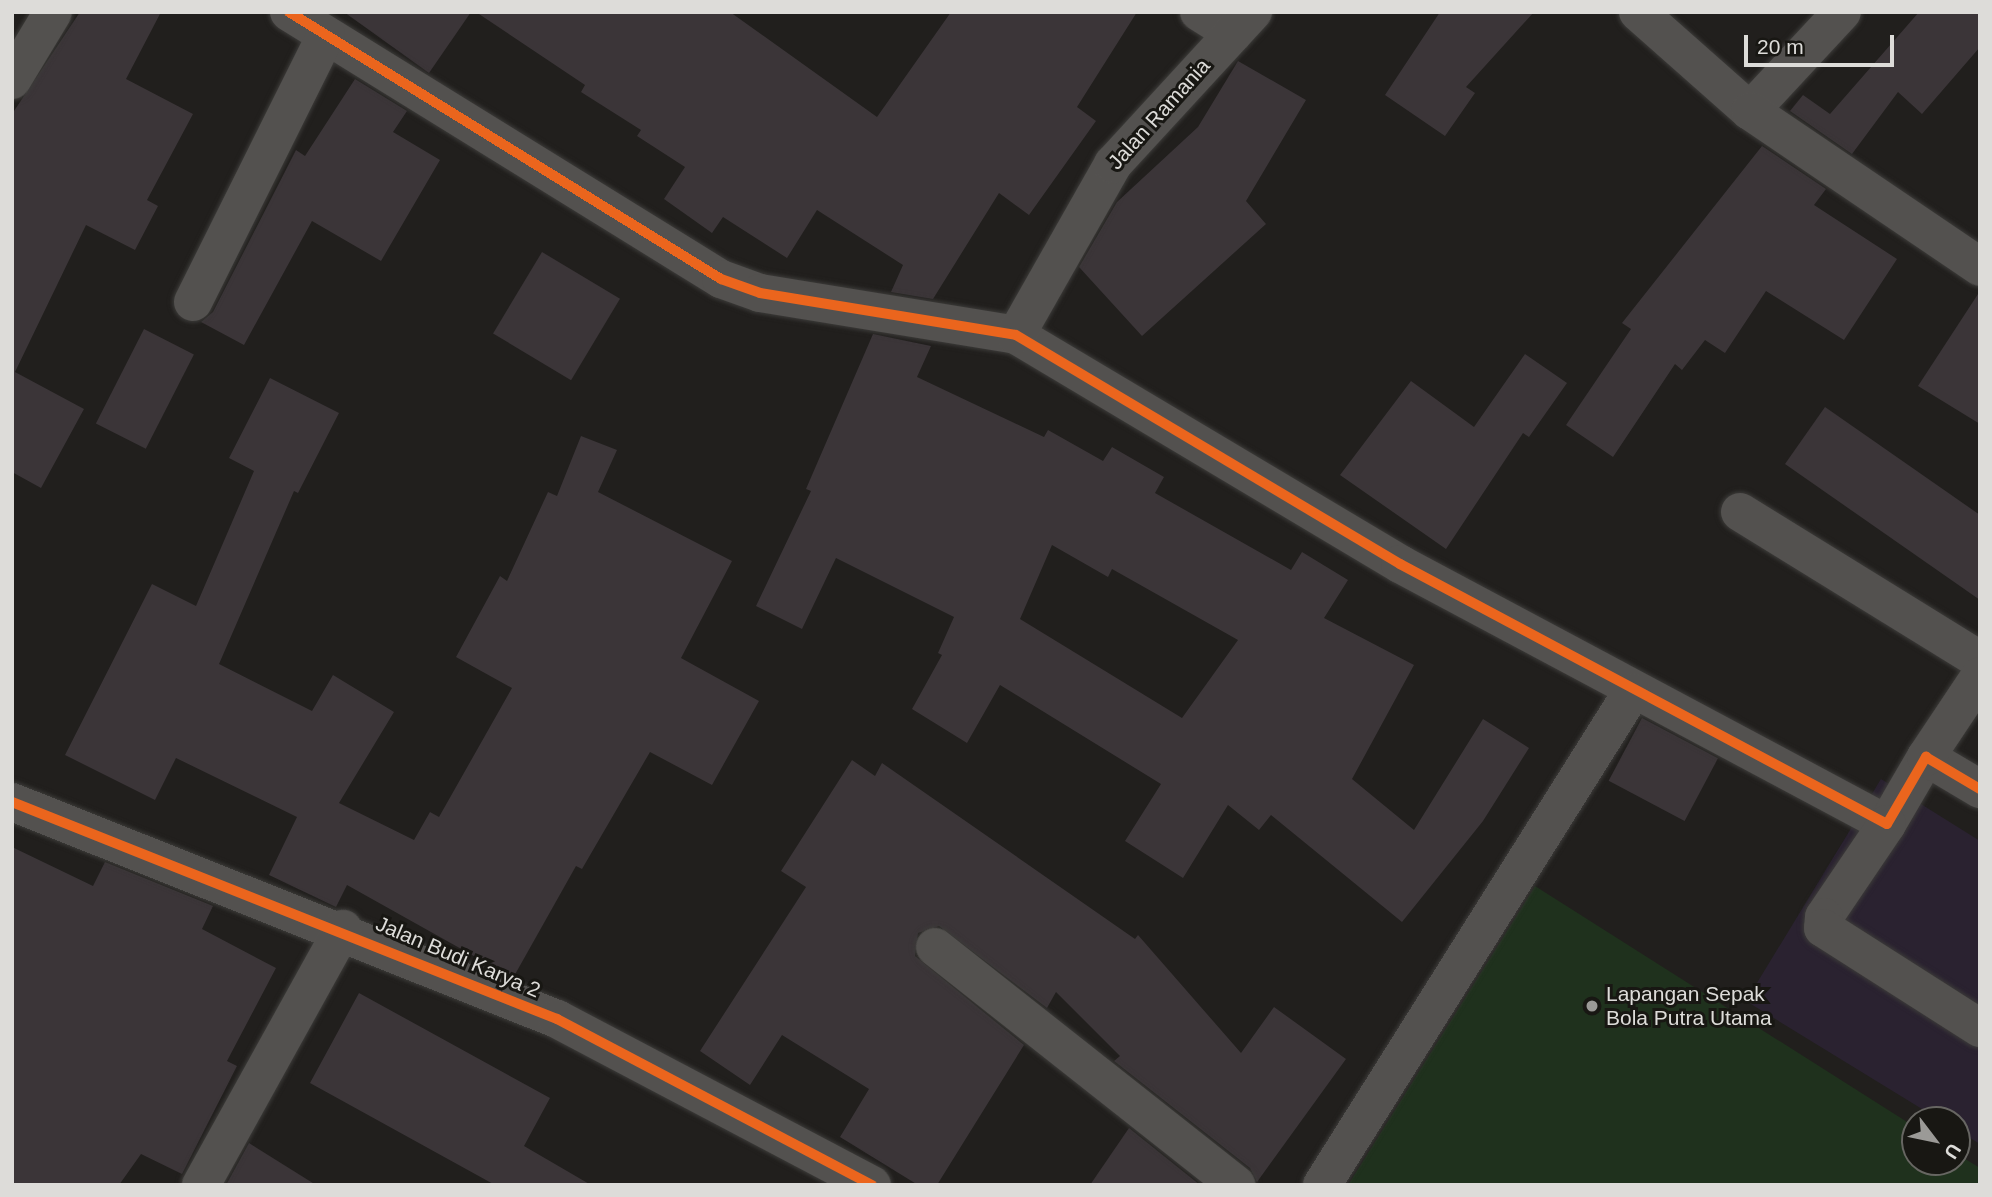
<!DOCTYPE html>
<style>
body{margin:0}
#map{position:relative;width:1992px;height:1197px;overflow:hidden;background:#211f1d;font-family:Helvetica,sans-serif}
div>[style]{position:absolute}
.education>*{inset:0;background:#2a2230}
.green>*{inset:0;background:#1f311d}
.building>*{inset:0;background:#3b3538;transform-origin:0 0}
.roads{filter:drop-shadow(0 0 2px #3c3b39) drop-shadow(0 0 2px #3c3b39)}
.minor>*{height:38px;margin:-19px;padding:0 19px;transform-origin:19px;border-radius:19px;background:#53514f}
.cycleway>*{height:10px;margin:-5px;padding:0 5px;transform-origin:5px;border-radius:5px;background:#eb651d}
.dots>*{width:19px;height:19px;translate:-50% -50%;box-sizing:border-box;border:4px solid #181713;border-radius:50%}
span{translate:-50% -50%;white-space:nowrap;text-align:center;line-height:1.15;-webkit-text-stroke:6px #181713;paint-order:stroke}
.street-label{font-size:21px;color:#dddcd9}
.poi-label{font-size:21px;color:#dddcd9}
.left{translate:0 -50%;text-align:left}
.frame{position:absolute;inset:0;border:14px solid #dddcd9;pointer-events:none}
.north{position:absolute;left:1901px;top:1106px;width:70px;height:70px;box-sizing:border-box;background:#181713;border:2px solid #676662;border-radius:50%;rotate:122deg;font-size:19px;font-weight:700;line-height:28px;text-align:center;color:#dddcd9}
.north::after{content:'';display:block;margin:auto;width:24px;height:32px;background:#9b9a97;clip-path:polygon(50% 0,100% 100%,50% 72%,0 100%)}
.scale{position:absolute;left:1744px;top:35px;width:150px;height:32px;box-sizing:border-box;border:4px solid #dddcd9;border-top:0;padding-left:9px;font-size:21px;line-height:24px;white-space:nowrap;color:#dddcd9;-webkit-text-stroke:5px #181713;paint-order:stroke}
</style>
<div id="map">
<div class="education">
<i style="clip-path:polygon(1881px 779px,1980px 841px,1980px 1144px,1957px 1130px,1957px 1120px,1940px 1120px,1746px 1001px)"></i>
</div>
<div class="green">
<i style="clip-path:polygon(1535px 886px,1915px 1127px,1915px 1162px,1957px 1162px,1957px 1154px,1980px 1168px,1980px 1185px,1348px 1185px)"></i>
</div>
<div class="building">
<i style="clip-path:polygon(80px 12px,161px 12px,126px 79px,193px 114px,147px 200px,158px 206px,135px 250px,86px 225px,15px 372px,84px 409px,41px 488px,12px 472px,12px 114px)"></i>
<i style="clip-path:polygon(344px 12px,471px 12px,429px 73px)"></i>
<i style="clip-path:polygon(476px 12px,730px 12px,877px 117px,951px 12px,1137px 12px,1077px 107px,1096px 121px,1029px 215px,999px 193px,933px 299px,891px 292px,903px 265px,817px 210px,787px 258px,723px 217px,712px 233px,664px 199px,685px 167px,637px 136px,641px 130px,581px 92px,585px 85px)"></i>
<i style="clip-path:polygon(1440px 12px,1534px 12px,1466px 87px,1475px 93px,1445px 136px,1385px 95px)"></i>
<i style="clip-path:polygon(1919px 12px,1980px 12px,1980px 47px,1922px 114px,1898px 92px,1852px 154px,1790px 111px,1803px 95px,1830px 114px)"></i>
<i style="clip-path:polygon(1238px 61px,1306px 100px,1246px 201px,1266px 224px,1142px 336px,1079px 267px,1117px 202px,1198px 127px)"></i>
<i style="clip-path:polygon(355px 79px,407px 111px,393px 132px,440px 160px,381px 261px,312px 221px,244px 345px,201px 322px,213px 312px,296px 150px,305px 156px)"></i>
<i style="clip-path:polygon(1762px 146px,1826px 189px,1814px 205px,1897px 259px,1844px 340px,1766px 291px,1725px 353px,1705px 340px,1682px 370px,1675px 364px,1613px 457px,1566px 425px,1631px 329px,1622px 323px)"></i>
<i style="left:542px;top:252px;width:91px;height:95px;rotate:31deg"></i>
<i style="clip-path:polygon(1980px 291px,1980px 424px,1918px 386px)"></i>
<i style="left:144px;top:329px;width:56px;height:106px;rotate:27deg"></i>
<i style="clip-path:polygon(evenodd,873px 334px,931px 346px,917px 377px,1044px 437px,1048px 430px,1103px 461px,1112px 447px,1164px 477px,1155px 493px,1291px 570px,1302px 552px,1348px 580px,1324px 618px,1414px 665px,1352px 779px,1414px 830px,1483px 719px,1529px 748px,1483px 821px,1402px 922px,1271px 815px,1259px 830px,1228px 805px,1183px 878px,1125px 841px,1161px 784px,1000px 685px,967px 743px,912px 709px,942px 655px,938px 653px,954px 617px,836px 558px,802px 629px,756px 606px,811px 491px,806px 489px,873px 334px,1052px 545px,1108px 577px,1112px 569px,1238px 640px,1182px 718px,1020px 619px,1052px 545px)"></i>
<i style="clip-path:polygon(1525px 354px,1567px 383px,1529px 437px,1523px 433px,1446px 549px,1340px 475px,1411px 381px,1474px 427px)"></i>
<i style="clip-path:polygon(270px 378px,339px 413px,298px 493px,294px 491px,219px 664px,312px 711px,333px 675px,394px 712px,339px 803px,414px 840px,430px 812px,439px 817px,512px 688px,456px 657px,500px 576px,507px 581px,548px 492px,557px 496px,581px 436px,617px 450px,598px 492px,732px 561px,681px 658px,759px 701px,712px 785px,650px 752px,582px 869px,576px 866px,513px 978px,347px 885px,336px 907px,269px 875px,297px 817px,176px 758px,155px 800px,65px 755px,152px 584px,196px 606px,254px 471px,229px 458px)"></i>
<i style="clip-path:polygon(1825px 407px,1980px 515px,1980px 600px,1785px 464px)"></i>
<i style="left:1642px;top:718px;width:86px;height:71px;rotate:28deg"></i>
<i style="clip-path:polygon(852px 760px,875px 776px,882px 763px,1135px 939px,1138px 935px,1241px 1053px,1274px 1007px,1346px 1059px,1257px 1182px,1250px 1168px,1114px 1061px,1120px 1056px,1056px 992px,1047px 1008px,939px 926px,918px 933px,915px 956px,1024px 1045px,937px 1185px,918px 1185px,840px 1137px,869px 1089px,782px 1035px,750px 1085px,700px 1051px,806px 887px,781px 871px)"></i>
<i style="clip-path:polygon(12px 847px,93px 886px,105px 862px,213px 906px,202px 929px,276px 968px,227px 1061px,237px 1066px,182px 1174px,141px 1154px,119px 1185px,12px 1185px)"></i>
<i style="clip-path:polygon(359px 993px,550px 1098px,524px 1146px,591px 1185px,495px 1185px,310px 1083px)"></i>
<i style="clip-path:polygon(1129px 1128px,1200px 1185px,1090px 1185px)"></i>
<i style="clip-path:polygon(249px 1143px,316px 1185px,226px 1185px)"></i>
</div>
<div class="roads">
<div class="minor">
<i style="left:289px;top:12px;width:508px;rotate:31.72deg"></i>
<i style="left:721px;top:279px;width:41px;rotate:19.7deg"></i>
<i style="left:760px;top:293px;width:259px;rotate:9.3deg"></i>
<i style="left:1016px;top:335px;width:447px;rotate:30.8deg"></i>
<i style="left:1400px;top:564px;width:552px;rotate:28.1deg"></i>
<i style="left:1887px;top:824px;width:78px;rotate:-59.8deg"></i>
<i style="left:1926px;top:757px;width:63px;rotate:30.7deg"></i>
<i style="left:1199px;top:12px;width:40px;rotate:32deg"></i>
<i style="left:1638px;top:12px;width:149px;rotate:41.5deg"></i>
<i style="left:1750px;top:111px;width:135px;rotate:-47.1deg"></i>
<i style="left:12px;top:80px;width:79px;rotate:-58.9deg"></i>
<i style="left:1750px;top:111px;width:278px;rotate:34.1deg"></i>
<i style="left:193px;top:302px;width:298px;rotate:-63.5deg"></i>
<i style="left:1016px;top:335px;width:197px;rotate:-60.4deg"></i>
<i style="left:1113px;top:164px;width:207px;rotate:-47.4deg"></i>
<i style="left:1740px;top:512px;width:282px;rotate:31.7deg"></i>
<i style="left:1926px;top:757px;width:97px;rotate:-56.3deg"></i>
<i style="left:12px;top:802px;width:587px;rotate:21.71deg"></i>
<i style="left:557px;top:1019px;width:356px;rotate:27.8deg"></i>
<i style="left:1887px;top:824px;width:112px;rotate:124.1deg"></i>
<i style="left:1824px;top:917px;width:11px;rotate:95deg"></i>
<i style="left:1823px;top:928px;width:186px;rotate:32.5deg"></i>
<i style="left:935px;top:947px;width:384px;rotate:38.3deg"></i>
<i style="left:201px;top:1185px;width:293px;rotate:-61deg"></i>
<i style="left:1322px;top:1185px;width:582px;rotate:-57.84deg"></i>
</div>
</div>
<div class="cycleway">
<i style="left:289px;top:12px;width:508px;rotate:31.72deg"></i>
<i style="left:721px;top:279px;width:41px;rotate:19.7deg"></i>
<i style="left:760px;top:293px;width:259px;rotate:9.3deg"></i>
<i style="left:1016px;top:335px;width:447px;rotate:30.8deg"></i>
<i style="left:1400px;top:564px;width:552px;rotate:28.1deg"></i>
<i style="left:1887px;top:824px;width:78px;rotate:-59.8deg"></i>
<i style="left:1926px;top:757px;width:63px;rotate:30.7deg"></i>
<i style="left:12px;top:802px;width:587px;rotate:21.71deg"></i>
<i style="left:557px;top:1019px;width:356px;rotate:27.8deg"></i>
</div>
<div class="dots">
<i style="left:1592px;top:1006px;background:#9b9a97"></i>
</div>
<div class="street-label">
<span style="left:1159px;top:114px;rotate:-48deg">Jalan Ramania</span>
<span style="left:458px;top:957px;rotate:23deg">Jalan Budi Karya 2</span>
</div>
<div class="poi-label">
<span class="left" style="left:1606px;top:1006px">Lapangan Sepak<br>Bola Putra Utama</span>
</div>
<div class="frame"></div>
<div class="north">U</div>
<div class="scale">20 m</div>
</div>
